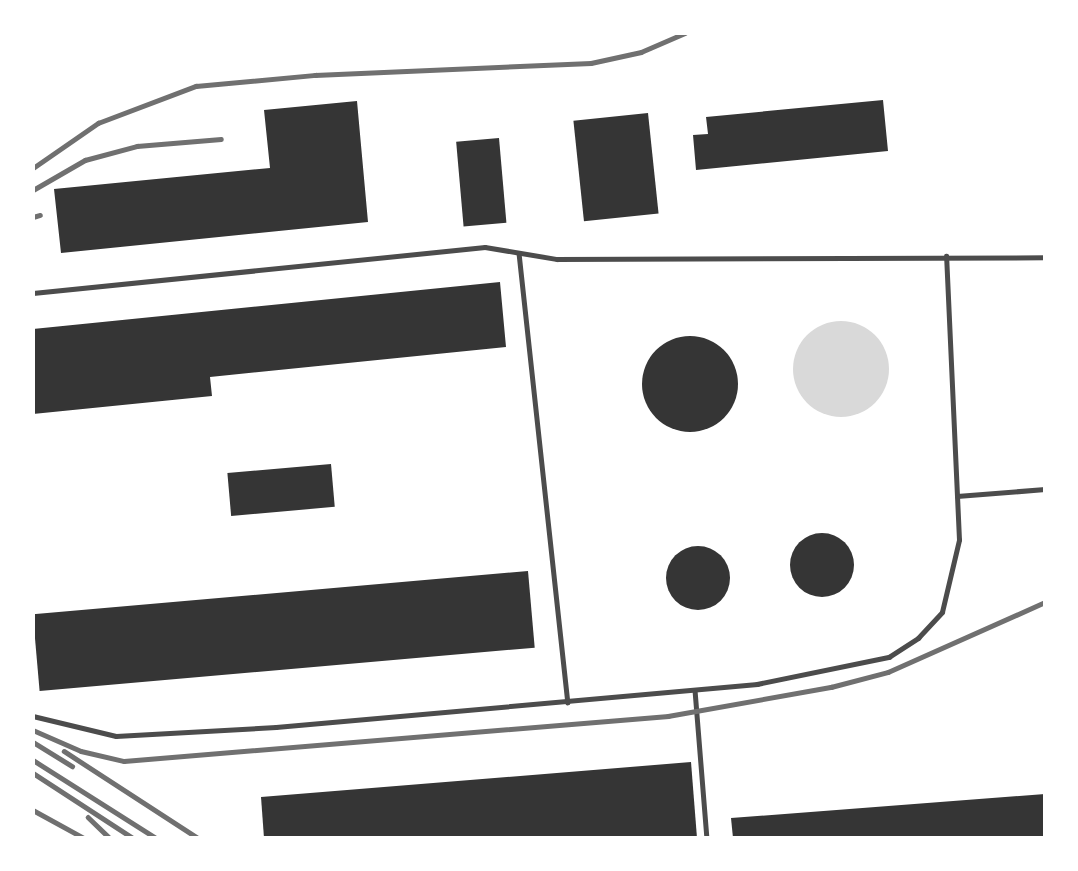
<!DOCTYPE html>
<style>
body{margin:0}
#map{position:relative;width:1078px;height:871px;overflow:hidden;background:#fff;font-family:"Roboto Condensed",sans-serif}
div>[style]{position:absolute}
.water>*{inset:0;background:#d9d9d9}
.round{border-radius:50%}
.building>*{inset:0;background:#353535;transform-origin:0 0}
.service>*{height:4.5px;margin:-2.25px;padding:0 2.25px;transform-origin:2.25px;border-radius:2.25px;background:#4c4c4c}
.rail>*{height:4.5px;margin:-2.25px;padding:0 2.25px;transform-origin:2.25px;border-radius:2.25px;background:#707070}
span{translate:-50% -50%;white-space:nowrap;text-align:center;line-height:1.15;-webkit-text-stroke:6px #fff;paint-order:stroke}
.frame{position:absolute;inset:0;border:35px solid #fff;pointer-events:none}
</style>
<div id="map">
<div class="water">
<i class="round" style="left:793px;top:321px;width:96px;height:96px"></i>
</div>
<div class="building">
<i style="clip-path:polygon(883px 100px,888px 151px,696px 170px,693px 135px,708px 134px,706px 117px)"></i>
<i style="clip-path:polygon(357px 101px,368px 222px,61px 253px,54px 189px,270px 168px,264px 110px)"></i>
<i style="left:648px;top:113px;width:101px;height:75px;rotate:84deg"></i>
<i style="left:499px;top:138px;width:85px;height:43px;rotate:85deg"></i>
<i style="clip-path:polygon(500px 282px,506px 347px,210px 377px,212px 396px,33px 414px,33px 329px)"></i>
<i class="round" style="left:642px;top:336px;width:96px;height:96px"></i>
<i style="left:331px;top:464px;width:43px;height:104px;rotate:85deg"></i>
<i class="round" style="left:790px;top:533px;width:64px;height:64px"></i>
<i class="round" style="left:666px;top:546px;width:64px;height:64px"></i>
<i style="left:528px;top:571px;width:77px;height:497px;rotate:85deg"></i>
<i style="clip-path:polygon(691px 762px,697px 838px,264px 838px,261px 797px)"></i>
<i style="clip-path:polygon(1045px 794px,1045px 838px,733px 838px,731px 818px)"></i>
</div>
<div class="service">
<i style="left:649px;top:33px;width:136px"></i>
<i style="left:519px;top:253px;width:452px;rotate:83.8deg"></i>
<i style="left:33px;top:293px;width:454px;rotate:-5.8deg"></i>
<i style="left:485px;top:247px;width:73px;rotate:9.5deg"></i>
<i style="left:557px;top:259px;width:488px;rotate:-0.2deg"></i>
<i style="left:957px;top:496px;width:88px;rotate:-4.5deg"></i>
<i style="left:695px;top:690px;width:148px;rotate:85.4deg"></i>
<i style="left:33px;top:716px;width:85px;rotate:13.5deg"></i>
<i style="left:116px;top:736px;width:160px;rotate:-3.2deg"></i>
<i style="left:276px;top:727px;width:483px;rotate:-5.1deg"></i>
<i style="left:757px;top:684px;width:135px;rotate:-11.6deg"></i>
<i style="left:889px;top:657px;width:35px;rotate:-33deg"></i>
<i style="left:918px;top:638px;width:35px;rotate:-47deg"></i>
<i style="left:942px;top:612px;width:74px;rotate:-76.7deg"></i>
<i style="left:959px;top:540px;width:284px;rotate:-92.6deg"></i>
</div>
<div class="rail">
<i style="left:33px;top:168px;width:79px;rotate:-34.7deg"></i>
<i style="left:98px;top:123px;width:105px;rotate:-20.7deg"></i>
<i style="left:196px;top:86px;width:120px;rotate:-5.3deg"></i>
<i style="left:315px;top:75px;width:276px;rotate:-2.5deg"></i>
<i style="left:591px;top:63px;width:51px;rotate:-12.4deg"></i>
<i style="left:641px;top:52px;width:48px;rotate:-23.4deg"></i>
<i style="left:33px;top:190px;width:60px;rotate:-30deg"></i>
<i style="left:85px;top:160px;width:54px;rotate:-15.1deg"></i>
<i style="left:137px;top:146px;width:84px;rotate:-4.8deg"></i>
<i style="left:33px;top:217px;width:7px;rotate:-16deg"></i>
<i style="left:33px;top:730px;width:52px;rotate:23.6deg"></i>
<i style="left:81px;top:751px;width:44px;rotate:13.1deg"></i>
<i style="left:124px;top:761px;width:546px;rotate:-4.73deg"></i>
<i style="left:668px;top:716px;width:166px;rotate:-10.1deg"></i>
<i style="left:831px;top:687px;width:59px;rotate:-14.7deg"></i>
<i style="left:888px;top:672px;width:172px;rotate:-24deg"></i>
<i style="left:33px;top:742px;width:46px;rotate:31.6deg"></i>
<i style="left:64px;top:751px;width:160px;rotate:33deg"></i>
<i style="left:33px;top:760px;width:146px;rotate:32.4deg"></i>
<i style="left:33px;top:773px;width:119px;rotate:33deg"></i>
<i style="left:33px;top:810px;width:58px;rotate:28.8deg"></i>
<i style="left:88px;top:817px;width:30px;rotate:44deg"></i>
</div>
<div class="frame"></div>
</div>
